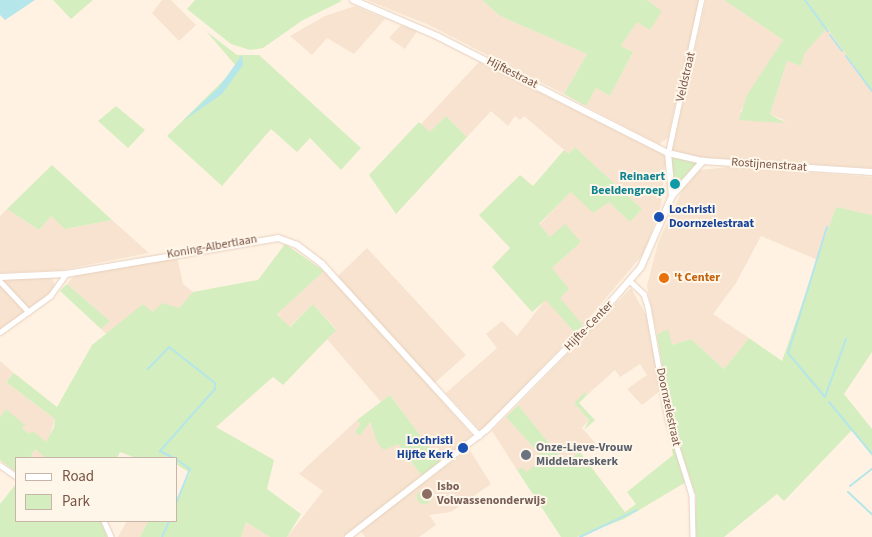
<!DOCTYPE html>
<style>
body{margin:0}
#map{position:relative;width:872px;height:537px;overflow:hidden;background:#fff2e2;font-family:"Source Sans 3",sans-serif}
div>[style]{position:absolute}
.residential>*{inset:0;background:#f7e3cf}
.green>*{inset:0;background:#d5eebf}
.round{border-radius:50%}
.water>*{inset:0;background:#b4e6ea}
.stream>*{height:2px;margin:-1px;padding:0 1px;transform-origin:1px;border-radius:1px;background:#b4e6ea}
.roads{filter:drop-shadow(0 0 1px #e6cfbf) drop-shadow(0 0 1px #e6cfbf)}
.street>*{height:4.5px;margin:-2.25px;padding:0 2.25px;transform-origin:2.25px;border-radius:2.25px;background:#fff}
.secondary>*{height:6px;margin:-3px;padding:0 3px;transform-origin:3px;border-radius:3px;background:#fff}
.dots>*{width:14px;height:14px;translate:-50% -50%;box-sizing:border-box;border:2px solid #fff6ea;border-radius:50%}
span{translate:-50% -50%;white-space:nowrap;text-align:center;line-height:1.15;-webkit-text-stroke:4px #fff6ea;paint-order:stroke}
.street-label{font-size:12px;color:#795445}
.culture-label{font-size:12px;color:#0d838f;font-weight:700}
.right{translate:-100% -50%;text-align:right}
.transit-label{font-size:12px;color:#164399;font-weight:700}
.left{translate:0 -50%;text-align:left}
.food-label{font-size:12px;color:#c56008;font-weight:700}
.worship-label{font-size:12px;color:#5b616d;font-weight:700}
.education-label{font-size:12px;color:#785e54;font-weight:700}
.legend{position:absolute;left:15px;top:457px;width:162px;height:65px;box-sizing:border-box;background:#fff6ea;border:1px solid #c9b5a8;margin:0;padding:6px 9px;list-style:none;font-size:15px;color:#795445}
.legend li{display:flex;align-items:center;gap:10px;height:25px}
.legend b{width:25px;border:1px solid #c9b5a8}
</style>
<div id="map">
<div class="residential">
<i style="clip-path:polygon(162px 0,171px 0,196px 25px,179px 41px,152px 13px)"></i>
<i style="clip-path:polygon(367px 0,482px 0,500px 16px,587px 54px,564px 94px,429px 25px)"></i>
<i style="clip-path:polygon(647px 0,699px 0,668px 138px,659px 144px,586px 106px,596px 88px,610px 96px,633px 52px,621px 46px,637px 22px,662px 12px)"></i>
<i style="clip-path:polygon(706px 0,724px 0,783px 40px,740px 112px,786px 121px,770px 114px,787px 61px,801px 66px,803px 54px,827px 28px,872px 90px,872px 168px,700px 157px,672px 150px)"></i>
<i style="clip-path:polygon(355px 6px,385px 19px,354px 54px,327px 38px,312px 55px,290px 36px,325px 16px)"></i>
<i style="clip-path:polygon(401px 25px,417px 31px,405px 49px,389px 38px)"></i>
<i style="clip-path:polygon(479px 62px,666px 156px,661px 205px,644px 253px,583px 325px,559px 298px,552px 268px,581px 242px,550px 237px,539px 225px,571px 192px,609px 202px,630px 222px,642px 209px,575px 147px,569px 154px,524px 116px,520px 120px,515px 116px,508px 126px,491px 111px,467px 137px,446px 116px,430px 133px,421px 124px)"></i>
<i style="clip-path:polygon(729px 167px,872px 177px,872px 215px,836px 207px,818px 260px,761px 236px,736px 283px,713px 314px,749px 338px,724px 369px,691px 339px,672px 345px,657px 335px,647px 286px,658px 243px,683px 189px,700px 170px)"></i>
<i style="clip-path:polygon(7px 209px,39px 230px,51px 216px,66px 229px,112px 220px,149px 253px,61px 270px,0 273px,0 216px)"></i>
<i style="clip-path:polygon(367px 248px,466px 355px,430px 387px,472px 435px,440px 462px,390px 395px,381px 402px,327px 339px,336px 329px,313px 304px,289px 327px,277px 313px,324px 271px,338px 276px)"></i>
<i style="clip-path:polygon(177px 256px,183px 284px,193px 292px,187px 300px,179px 308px,153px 312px,143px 304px,107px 334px,101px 329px,110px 321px,67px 284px,76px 274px)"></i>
<i style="clip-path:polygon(52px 278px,55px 286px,45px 297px,0 329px,0 280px)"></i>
<i style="clip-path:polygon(631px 288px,646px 315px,661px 390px,642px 405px,627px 389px,647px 375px,640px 364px,620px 377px,615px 370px,587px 395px,585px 393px,574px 403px,589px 420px,582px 428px,596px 444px,565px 463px,518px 405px)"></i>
<i style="clip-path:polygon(546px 299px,575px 333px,481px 431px,446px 393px,497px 348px,486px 334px,502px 321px,517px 336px)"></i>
<i style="clip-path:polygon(0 361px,14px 373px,6px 382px,55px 419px,47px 443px,29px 435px,6px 409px,0 417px)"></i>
<i style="clip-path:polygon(506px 417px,544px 459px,526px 473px,522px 467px,517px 470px,492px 431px)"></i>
<i style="clip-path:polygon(357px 420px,360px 424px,355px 432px,361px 435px,369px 422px,377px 437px,398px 444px,422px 476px,343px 537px,287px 537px,323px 491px,299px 474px)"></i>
<i style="clip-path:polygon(35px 449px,47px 455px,46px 458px,30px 458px)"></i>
<i style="clip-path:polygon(469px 449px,491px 484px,451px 512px,429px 515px,436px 525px,419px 537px,365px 537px,360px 530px)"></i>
<i style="clip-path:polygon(127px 521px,148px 521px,140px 537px,118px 537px)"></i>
<i style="clip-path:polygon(246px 522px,270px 537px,241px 537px)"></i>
</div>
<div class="green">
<i style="clip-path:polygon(53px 0,93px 0,71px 19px)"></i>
<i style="clip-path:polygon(195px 0,339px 0,342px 1px,303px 20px,263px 48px,250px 50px,231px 44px,187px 9px)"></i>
<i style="clip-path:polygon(482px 0,647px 0,662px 11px,650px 30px,637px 22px,621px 46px,633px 52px,610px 96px,596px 88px,586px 106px,564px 94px,587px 54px,500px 16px)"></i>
<i style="clip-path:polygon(724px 0,872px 0,872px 90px,827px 28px,804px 54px,801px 66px,787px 61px,770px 114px,785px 123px,739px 120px,747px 95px,783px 40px)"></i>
<i style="clip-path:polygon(206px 31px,237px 55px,259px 55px,361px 148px,341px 170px,310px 138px,297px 152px,271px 129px,222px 186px,167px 136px,237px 67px)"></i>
<i style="clip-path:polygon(116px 106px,145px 130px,128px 148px,98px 121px)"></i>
<i style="clip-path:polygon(446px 116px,467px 137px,396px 214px,369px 175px,419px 122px,430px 132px)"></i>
<i style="clip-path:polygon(575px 147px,642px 209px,630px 222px,609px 202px,593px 213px,571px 192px,539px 224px,550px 237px,565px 224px,581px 242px,552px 268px,569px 289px,560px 298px,583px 325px,575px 333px,546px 300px,532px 312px,492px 267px,510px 248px,479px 215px,520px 175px,533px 186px,564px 150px,569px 154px)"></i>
<i style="clip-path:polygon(668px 153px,703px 161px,672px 196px)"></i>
<i style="clip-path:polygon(52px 165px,112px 220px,65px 229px,51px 216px,39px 230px,7px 209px)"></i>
<i style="clip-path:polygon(836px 207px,872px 215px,872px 352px,844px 394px,872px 429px,872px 456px,852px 430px,784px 501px,777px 494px,724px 537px,695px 537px,696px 496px,672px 424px,657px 335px,668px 329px,672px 345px,691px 339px,724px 369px,749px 338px,782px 361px)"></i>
<i style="clip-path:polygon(285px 244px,324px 271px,277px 314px,290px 327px,313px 304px,336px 330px,283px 385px,273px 377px,216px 427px,274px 460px,267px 489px,301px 514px,287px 537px,270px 537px,246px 522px,241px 537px,140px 537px,148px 521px,176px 521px,176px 502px,190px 473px,176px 464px,176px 458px,136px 458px,120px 452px,117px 458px,46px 458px,35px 449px,30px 458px,16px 458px,16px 472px,0 460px,0 417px,6px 409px,25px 425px,22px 428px,29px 434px,33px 431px,46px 442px,54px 427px,55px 419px,6px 382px,14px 373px,57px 407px,92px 345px,143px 304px,153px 312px,162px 303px,179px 308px,193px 292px,258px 280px)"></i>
<i style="clip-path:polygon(67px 284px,110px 321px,101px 329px,60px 291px)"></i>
<i style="clip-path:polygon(585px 392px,587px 395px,579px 403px,595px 420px,584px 430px,589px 420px,574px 403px)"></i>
<i style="clip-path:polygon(390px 395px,440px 462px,422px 476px,398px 444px,384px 450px,378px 444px,370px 422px,360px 436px,355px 432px,360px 424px,357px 420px)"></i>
<i style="clip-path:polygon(518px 405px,565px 463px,580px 452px,625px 512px,636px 504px,627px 492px,673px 455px,665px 414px,686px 482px,624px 519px,577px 537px,561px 537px,517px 470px,522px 467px,526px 472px,544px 459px,506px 417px)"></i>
<i style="clip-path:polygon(16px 484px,16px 521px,101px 521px,107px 537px,0 537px,0 504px)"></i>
<i class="round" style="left:417px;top:490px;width:14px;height:14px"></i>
</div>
<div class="water">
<i style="clip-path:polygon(0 0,35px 0,5px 20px,0 15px)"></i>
<i style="clip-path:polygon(242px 55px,243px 65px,222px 94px,183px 121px,219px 87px)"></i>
</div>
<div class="stream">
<i style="left:805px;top:0;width:39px;rotate:54deg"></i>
<i style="left:830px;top:35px;width:20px;rotate:53deg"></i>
<i style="left:846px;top:56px;width:44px;rotate:53.4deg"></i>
<i style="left:148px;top:369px;width:30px;rotate:-46deg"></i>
<i style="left:169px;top:347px;width:58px;rotate:38deg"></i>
<i style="left:215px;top:383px;width:6px;rotate:90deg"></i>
<i style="left:215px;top:389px;width:83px;rotate:131.6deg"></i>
<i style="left:160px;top:451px;width:16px;rotate:27deg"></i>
<i style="left:825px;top:397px;width:57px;rotate:-130.1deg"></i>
<i style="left:788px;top:353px;width:132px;rotate:-72.8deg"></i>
<i style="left:825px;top:397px;width:62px;rotate:-70.1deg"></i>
<i style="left:829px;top:402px;width:67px;rotate:50.4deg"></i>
<i style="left:176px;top:459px;width:17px;rotate:36deg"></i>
<i style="left:190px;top:469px;width:38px;rotate:112deg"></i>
<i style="left:850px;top:486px;width:28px;rotate:-38deg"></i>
<i style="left:848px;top:492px;width:33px;rotate:43deg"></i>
<i style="left:162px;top:537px;width:17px;rotate:-66deg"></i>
<i style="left:580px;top:537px;width:63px;rotate:-25.3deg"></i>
</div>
<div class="roads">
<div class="street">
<i style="left:668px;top:153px;width:157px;rotate:-77.8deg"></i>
<i style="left:0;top:281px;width:42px;rotate:46.9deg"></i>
<i style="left:631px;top:282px;width:18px;rotate:43deg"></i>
<i style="left:644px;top:294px;width:14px;rotate:73deg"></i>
<i style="left:648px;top:307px;width:114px;rotate:79.9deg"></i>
<i style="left:668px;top:419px;width:80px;rotate:72.5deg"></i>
<i style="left:692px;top:495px;width:42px;rotate:88.6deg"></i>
<i style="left:0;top:332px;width:62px;rotate:-35.8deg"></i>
<i style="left:50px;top:296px;width:27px;rotate:-54deg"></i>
<i style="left:0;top:465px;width:19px;rotate:35deg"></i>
<i style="left:104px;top:521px;width:17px;rotate:66deg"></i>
</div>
<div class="secondary">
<i style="left:353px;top:0;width:91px;rotate:23.2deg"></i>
<i style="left:437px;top:36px;width:259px;rotate:26.9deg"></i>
<i style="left:668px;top:153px;width:36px;rotate:13deg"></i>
<i style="left:703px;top:161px;width:169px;rotate:3.7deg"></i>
<i style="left:668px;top:153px;width:43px;rotate:84.7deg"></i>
<i style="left:0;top:277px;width:66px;rotate:-2.6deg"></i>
<i style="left:66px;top:274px;width:215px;rotate:-9.6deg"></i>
<i style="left:278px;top:238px;width:20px;rotate:20deg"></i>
<i style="left:297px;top:245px;width:31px;rotate:37deg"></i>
<i style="left:322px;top:264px;width:233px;rotate:47.6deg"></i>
<i style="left:348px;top:537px;width:175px;rotate:-37.8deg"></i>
<i style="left:486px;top:430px;width:155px;rotate:-45.3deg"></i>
<i style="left:595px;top:320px;width:70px;rotate:-49deg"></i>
<i style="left:641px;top:267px;width:77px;rotate:-66.4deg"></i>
<i style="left:672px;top:196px;width:47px;rotate:-48.5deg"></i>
</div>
</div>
<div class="dots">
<i style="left:675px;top:184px;background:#0f9aa8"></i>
<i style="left:659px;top:217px;background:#1a4fb4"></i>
<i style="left:664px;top:278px;background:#e8710a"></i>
<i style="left:463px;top:448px;background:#1a4fb4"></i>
<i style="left:526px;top:455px;background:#6b7280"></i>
<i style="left:427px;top:494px;background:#8d6e63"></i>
</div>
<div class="street-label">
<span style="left:512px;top:73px;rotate:27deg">Hijftestraat</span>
<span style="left:686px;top:77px;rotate:-77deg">Veldstraat</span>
<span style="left:769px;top:165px;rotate:4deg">Rostijnenstraat</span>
<span style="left:212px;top:247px;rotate:-10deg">Koning-Albertlaan</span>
<span style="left:589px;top:326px;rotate:-46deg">Hijfte-Center</span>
<span style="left:668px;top:407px;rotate:78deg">Doornzelestraat</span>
</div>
<div class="culture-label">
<span class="right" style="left:665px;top:184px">Reinaert<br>Beeldengroep</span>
</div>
<div class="transit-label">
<span class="left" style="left:669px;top:217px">Lochristi<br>Doornzelestraat</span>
<span class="right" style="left:453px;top:448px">Lochristi<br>Hijfte Kerk</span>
</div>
<div class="food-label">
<span class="left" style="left:674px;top:278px">'t Center</span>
</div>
<div class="worship-label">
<span class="left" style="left:536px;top:455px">Onze-Lieve-Vrouw<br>Middelareskerk</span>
</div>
<div class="education-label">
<span class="left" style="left:437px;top:494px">Isbo<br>Volwassenonderwijs</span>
</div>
<ul class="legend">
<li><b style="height:6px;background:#fff"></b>Road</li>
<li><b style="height:14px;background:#d5eebf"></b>Park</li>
</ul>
</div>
